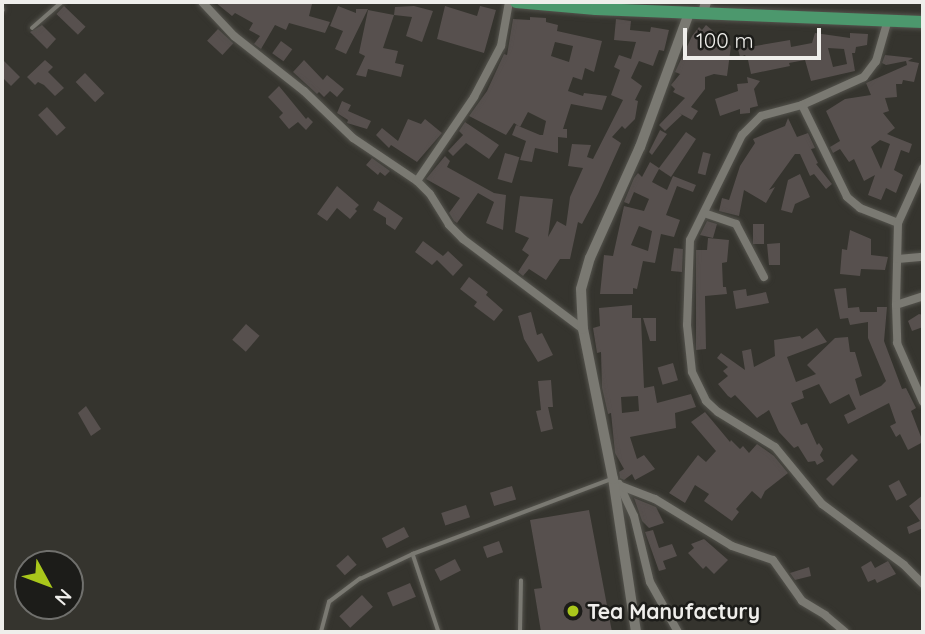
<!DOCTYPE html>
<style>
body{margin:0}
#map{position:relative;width:925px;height:634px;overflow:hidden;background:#35342e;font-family:Quicksand,sans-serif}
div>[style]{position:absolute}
.building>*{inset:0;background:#57504e;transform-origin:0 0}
.roads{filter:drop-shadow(0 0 2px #54534d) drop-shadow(0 0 2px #54534d)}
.service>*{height:3.5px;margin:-1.75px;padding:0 1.75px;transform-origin:1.75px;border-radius:1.75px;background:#7a7972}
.minor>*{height:8px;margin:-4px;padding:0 4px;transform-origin:4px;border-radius:4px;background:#7a7972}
.tertiary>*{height:10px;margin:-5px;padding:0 5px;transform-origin:5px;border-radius:5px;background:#7a7972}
.trunk>*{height:12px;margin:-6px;padding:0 6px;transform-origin:6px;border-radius:6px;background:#4c986d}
.dots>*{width:19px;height:19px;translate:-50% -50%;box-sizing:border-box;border:4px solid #1c1c19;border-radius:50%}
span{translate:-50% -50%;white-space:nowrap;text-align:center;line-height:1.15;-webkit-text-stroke:5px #1c1c19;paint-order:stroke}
.poi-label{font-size:21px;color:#efeeeb;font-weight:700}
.left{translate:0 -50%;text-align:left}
.frame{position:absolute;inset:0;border:4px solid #efeeeb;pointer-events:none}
.north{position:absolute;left:14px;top:550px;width:70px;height:70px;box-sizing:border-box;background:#1c1c19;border:2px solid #70706d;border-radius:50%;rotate:131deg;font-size:19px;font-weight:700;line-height:28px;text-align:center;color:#efeeeb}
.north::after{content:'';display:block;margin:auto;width:24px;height:32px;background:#a9c71b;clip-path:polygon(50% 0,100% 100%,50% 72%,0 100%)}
.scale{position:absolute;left:683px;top:28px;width:138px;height:32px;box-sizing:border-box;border:4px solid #efeeeb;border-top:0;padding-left:9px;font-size:21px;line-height:24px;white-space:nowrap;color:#efeeeb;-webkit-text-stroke:5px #1c1c19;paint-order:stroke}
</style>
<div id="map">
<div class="building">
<i style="clip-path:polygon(215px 2px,302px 2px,312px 4px,309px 16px,330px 22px,325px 33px,289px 23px,286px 30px,275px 25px,261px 49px,254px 44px,260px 36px,249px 30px,253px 23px,235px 13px,232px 16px)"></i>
<i style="left:64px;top:6px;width:30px;height:11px;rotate:44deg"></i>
<i style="clip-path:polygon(338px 6px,356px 13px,356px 9px,368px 9px,346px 54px,335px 49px,343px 31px,330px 26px)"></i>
<i style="clip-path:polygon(414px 6px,433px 11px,422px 42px,406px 36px,412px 17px,394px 15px,395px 7px)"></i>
<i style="clip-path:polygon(445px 6px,477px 16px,480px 6px,496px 10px,484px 53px,437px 39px)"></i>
<i style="clip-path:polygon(368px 10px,394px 15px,383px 48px,398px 51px,395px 63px,404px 65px,401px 77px,368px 69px,366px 77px,356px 75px,365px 56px,359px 53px)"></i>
<i style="clip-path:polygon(evenodd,530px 17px,546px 18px,546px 22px,558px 25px,557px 31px,602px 41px,594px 72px,585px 68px,582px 80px,573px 77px,568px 91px,583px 96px,584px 93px,607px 96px,602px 110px,571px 104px,563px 129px,567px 129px,567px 138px,558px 137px,558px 153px,535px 148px,532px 162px,520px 160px,526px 141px,512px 135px,516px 125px,540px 135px,543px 135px,546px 121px,528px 112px,520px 127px,514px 123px,506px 135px,469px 116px,487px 91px,504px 54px,507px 55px,513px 19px,530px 20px,530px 17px,555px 42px,573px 46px,569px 62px,551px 56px,555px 42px)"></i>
<i style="clip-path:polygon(616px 19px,631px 21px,630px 30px,650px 32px,651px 27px,669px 30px,664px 51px,659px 50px,653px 66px,639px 61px,631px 78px,642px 86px,635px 100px,638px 101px,635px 119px,625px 129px,622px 126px,612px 137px,621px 143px,598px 194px,582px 224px,578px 222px,570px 259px,560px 259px,546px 280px,529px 269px,523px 276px,518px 272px,529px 255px,522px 250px,529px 238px,515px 232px,520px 196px,553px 199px,548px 237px,557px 221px,566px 226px,570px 197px,583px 168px,568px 166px,572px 144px,591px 145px,587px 157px,593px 159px,623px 100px,611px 95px,620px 70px,614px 67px,619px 55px,631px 59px,636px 42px,614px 40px)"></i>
<i style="clip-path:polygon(42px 25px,56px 39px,47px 49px,30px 32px)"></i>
<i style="clip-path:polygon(706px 25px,731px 46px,727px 76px,714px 74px,705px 77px,705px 89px,691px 107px,698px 111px,692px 120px,679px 113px,682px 115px,665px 131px,659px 125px,685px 98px,673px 92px,675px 89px,671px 85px,680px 74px,675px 72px,692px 36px,699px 27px,702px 30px)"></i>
<i style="left:218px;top:29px;width:21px;height:16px;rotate:43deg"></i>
<i style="clip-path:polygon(evenodd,815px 33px,850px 38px,850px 33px,868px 34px,867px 45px,856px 47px,855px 53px,852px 53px,855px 71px,811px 81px,805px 60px,789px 63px,790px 66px,751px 74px,748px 60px,745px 55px,740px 57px,738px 49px,790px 40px,791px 47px,812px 43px,815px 33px,828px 48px,844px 49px,847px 64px,833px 67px,828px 48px)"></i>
<i style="left:281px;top:41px;width:14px;height:15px;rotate:36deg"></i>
<i style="clip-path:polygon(evenodd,885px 55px,913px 58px,908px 61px,919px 63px,914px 82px,903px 80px,902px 84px,896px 84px,897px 97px,885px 98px,889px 111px,883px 113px,895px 128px,887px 134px,912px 144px,909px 153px,901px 150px,894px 170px,903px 175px,896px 193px,886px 188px,881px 200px,868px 195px,875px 175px,864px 181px,854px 159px,849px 162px,840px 149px,833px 153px,830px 147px,840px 141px,826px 111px,845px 99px,871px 95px,866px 83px,907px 65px,906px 61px,886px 65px,882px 63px,885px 55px,880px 140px,890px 144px,881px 169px,871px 147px,880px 140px)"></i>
<i style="clip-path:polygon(2px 59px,20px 77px,11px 86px,2px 77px)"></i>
<i style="clip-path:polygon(45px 60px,53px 67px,48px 72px,64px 88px,55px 96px,44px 85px,38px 82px,35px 85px,27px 77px)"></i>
<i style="clip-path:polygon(304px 60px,323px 80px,327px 75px,344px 89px,337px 97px,330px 91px,324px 97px,319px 92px,317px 94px,293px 72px)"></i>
<i style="left:85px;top:73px;width:28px;height:13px;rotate:46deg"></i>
<i style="clip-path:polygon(747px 77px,760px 81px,754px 89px,758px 106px,750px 108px,750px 113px,740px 114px,740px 109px,720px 116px,715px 99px,738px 91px,737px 84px,748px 83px)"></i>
<i style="clip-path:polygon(279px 86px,306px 119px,308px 117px,313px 122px,306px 130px,298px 122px,289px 129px,279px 117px,283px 113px,268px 97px)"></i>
<i style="clip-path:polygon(342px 101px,351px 105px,348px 111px,371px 121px,367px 129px,347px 123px,348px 120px,337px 113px)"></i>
<i style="left:47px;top:107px;width:28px;height:12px;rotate:48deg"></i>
<i style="clip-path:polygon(788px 118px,797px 137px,808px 133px,815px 148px,811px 149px,818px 163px,816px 164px,832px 184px,826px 189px,814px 174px,810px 176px,800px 154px,795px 154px,769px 190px,775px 187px,766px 203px,744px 190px,739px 216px,719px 211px,722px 198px,729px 200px,740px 166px,755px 143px,753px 139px,785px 126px)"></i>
<i style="clip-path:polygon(408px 119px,421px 124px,425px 119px,442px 133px,417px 162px,391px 145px,389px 148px,376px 135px,382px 128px,398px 141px)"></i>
<i style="clip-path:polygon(465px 122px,499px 145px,489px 159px,466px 143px,453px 156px,448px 151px,463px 135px,459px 131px)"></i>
<i style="clip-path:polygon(660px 130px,667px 134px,652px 155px,649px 152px)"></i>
<i style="clip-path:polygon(evenodd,686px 132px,696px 139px,671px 177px,659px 169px,652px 182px,667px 190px,673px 176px,696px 185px,693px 192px,677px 186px,666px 215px,680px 220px,674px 237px,661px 234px,655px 263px,643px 261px,637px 289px,633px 288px,633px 294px,600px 294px,604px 255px,613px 256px,624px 206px,644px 211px,649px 199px,634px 192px,629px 204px,624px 202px,634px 178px,638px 173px,642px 177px,650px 162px,659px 168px,686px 132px,639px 226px,652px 231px,648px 251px,631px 245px,639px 226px)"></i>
<i style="left:703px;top:152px;width:8px;height:22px;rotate:14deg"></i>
<i style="left:505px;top:153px;width:15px;height:27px;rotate:16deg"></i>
<i style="clip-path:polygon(445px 156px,450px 161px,447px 167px,494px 193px,506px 195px,503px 230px,486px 223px,494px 202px,478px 193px,457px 223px,454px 221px,449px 213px,460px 198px,426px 179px)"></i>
<i style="clip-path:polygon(372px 158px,390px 171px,385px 176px,380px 172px,378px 175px,366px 165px)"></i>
<i style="clip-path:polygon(800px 174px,810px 197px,795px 204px,792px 213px,781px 210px,788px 180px)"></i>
<i style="clip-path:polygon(337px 186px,359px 205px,355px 209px,357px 211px,350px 219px,337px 208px,327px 221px,317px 214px)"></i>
<i style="clip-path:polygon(378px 201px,403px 218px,395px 230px,386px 224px,386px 218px,373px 210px)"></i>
<i style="clip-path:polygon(707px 221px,717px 224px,713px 238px,700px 235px)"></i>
<i style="left:764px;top:224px;width:20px;height:11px;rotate:90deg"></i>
<i style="clip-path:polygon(850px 230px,871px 239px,871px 255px,888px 257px,885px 270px,861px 269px,860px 276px,840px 274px,842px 249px,847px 250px)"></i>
<i style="clip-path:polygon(708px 238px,729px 240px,727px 262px,722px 263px,723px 287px,726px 287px,727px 294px,705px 296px,706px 349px,696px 350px,696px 250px,707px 250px)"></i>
<i style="clip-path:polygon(423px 241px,443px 256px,448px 251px,463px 265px,453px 276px,437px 260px,432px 265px,415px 252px)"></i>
<i style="clip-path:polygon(780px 243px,780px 265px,769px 265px,767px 244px)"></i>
<i style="clip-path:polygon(674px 248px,683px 249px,682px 272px,671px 271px)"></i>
<i style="clip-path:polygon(469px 277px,488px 292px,486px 295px,503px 310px,494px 321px,474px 306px,477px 302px,460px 289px)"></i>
<i style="clip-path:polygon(846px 288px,848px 308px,859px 307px,860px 312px,877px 312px,877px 307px,887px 307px,884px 341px,902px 389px,906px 388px,916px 408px,911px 411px,923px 442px,908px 450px,900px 434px,896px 437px,890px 426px,896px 423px,889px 403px,848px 424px,844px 415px,856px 409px,849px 394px,830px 404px,819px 384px,802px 391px,804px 398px,791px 403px,801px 425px,807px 423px,817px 445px,819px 443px,823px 449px,820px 455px,824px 461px,817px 465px,815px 461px,808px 462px,798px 446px,794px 448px,779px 432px,769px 410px,757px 418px,735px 395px,731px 398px,728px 396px,718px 384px,728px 376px,723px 371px,728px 367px,717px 358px,721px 353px,745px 370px,742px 351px,751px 349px,754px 367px,775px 356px,774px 340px,800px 336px,802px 339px,817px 328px,827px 342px,787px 357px,796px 382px,816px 374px,807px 365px,835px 338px,848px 337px,850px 352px,855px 352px,862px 376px,855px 379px,860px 396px,881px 386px,886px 381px,868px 338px,868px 322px,850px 325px,848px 318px,840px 319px,834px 289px)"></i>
<i style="clip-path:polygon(746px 289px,747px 296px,766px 292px,769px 303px,736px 309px,733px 291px)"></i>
<i style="clip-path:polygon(evenodd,632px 305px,632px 318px,641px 318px,644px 388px,654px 386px,657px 403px,691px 394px,696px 407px,675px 413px,676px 428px,630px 437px,637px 459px,644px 455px,655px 469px,635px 480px,632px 474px,624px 480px,620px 478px,619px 472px,624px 469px,615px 453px,611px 413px,608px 414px,602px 388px,601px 352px,597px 353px,593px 328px,600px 326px,599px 308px,632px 305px,638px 396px,639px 411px,622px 413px,621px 397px,638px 396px)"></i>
<i style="clip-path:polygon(531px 312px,537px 335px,542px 333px,553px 355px,538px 362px,524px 339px,518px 316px)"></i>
<i style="clip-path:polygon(919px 314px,923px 315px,923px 327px,912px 331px,908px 321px)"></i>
<i style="clip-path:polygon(643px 318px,656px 318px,656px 341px,650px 341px)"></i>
<i style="left:246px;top:324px;width:18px;height:21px;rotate:41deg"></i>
<i style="left:673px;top:363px;width:18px;height:16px;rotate:74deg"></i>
<i style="clip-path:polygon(551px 380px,553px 407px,548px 407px,553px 429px,541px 432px,536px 411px,541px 410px,538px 381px)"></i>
<i style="clip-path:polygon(86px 406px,101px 429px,91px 436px,78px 413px)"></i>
<i style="clip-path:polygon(705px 412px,730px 442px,731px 440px,740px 449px,743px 446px,749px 453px,757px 444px,774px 456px,788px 473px,765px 491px,761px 499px,752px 491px,736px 509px,739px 512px,732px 521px,704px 501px,709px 494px,695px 485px,685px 503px,669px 493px,698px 455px,706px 462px,716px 451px,691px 422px)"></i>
<i style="clip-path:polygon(852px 454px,858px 460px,833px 486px,826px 479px)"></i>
<i style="left:899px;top:480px;width:17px;height:12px;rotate:62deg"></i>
<i style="left:512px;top:486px;width:14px;height:23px;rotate:73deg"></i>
<i style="clip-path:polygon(923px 495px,923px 528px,909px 534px,907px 527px,920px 521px,909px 506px)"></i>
<i style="clip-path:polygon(634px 498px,656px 507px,664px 523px,649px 528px,642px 521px)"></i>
<i style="left:466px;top:505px;width:13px;height:26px;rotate:72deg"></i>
<i style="clip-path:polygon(589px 510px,612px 632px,541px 632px,534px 589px,542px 588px,530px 520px)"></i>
<i style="left:404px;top:527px;width:11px;height:25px;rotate:63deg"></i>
<i style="clip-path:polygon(653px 530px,659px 548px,672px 544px,677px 556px,663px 561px,666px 569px,659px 571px,645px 532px)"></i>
<i style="clip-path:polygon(704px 539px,728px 560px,714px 574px,706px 566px,703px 569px,688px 553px,694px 548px,691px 544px)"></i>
<i style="left:499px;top:541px;width:12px;height:17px;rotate:70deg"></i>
<i style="left:348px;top:555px;width:13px;height:16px;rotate:48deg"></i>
<i style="left:455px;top:559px;width:13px;height:23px;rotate:63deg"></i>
<i style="clip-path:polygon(871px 561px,875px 568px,888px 561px,896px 574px,877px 583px,875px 579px,868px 582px,861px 567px)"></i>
<i style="clip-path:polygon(809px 567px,811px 576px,795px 580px,790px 573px)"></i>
<i style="left:410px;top:583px;width:15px;height:25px;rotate:67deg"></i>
<i style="left:362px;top:595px;width:16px;height:31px;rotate:47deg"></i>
</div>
<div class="roads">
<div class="service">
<i style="left:2px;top:6px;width:4px;rotate:76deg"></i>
<i style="left:32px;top:28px;width:40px;rotate:-41deg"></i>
<i style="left:413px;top:554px;width:82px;rotate:71.6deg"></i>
<i style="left:321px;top:632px;width:31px;rotate:-75deg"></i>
<i style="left:329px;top:602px;width:39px;rotate:-37deg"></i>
<i style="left:360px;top:579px;width:59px;rotate:-25.3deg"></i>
<i style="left:413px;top:554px;width:212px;rotate:-20.7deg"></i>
<i style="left:520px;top:632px;width:51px;rotate:-88.9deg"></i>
</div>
<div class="minor">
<i style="left:202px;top:2px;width:47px;rotate:46.7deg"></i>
<i style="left:234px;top:36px;width:89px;rotate:38.2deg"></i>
<i style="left:304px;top:91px;width:68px;rotate:43.8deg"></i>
<i style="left:353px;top:138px;width:77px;rotate:33.9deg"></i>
<i style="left:417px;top:181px;width:18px;rotate:45deg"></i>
<i style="left:430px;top:194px;width:36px;rotate:58deg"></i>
<i style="left:449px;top:225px;width:20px;rotate:45deg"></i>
<i style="left:463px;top:239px;width:150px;rotate:36.9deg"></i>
<i style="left:887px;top:23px;width:40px;rotate:106deg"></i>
<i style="left:876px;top:61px;width:20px;rotate:127deg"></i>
<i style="left:864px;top:77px;width:68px;rotate:155.7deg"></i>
<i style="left:802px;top:105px;width:42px;rotate:165deg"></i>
<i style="left:761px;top:116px;width:27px;rotate:135deg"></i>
<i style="left:742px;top:135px;width:117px;rotate:116.3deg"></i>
<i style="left:690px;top:240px;width:85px;rotate:92deg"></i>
<i style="left:687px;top:325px;width:47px;rotate:83.9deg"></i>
<i style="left:692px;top:372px;width:32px;rotate:64deg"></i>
<i style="left:706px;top:401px;width:16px;rotate:43deg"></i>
<i style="left:718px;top:412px;width:67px;rotate:31.6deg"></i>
<i style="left:775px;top:447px;width:74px;rotate:50.5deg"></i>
<i style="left:822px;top:504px;width:102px;rotate:36.6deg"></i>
<i style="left:904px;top:565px;width:27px;rotate:45deg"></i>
<i style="left:802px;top:105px;width:102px;rotate:63.9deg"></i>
<i style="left:847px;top:197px;width:17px;rotate:40deg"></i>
<i style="left:860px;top:208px;width:41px;rotate:21.5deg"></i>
<i style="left:923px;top:168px;width:60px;rotate:114.4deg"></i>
<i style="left:898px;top:223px;width:82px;rotate:91.4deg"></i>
<i style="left:896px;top:305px;width:38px;rotate:88deg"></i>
<i style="left:897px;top:343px;width:64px;rotate:66.2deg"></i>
<i style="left:417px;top:181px;width:102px;rotate:-55.8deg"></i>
<i style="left:474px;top:97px;width:58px;rotate:-62.1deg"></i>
<i style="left:501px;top:46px;width:45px;rotate:-79.7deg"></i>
<i style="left:704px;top:213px;width:34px;rotate:19deg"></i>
<i style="left:736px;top:224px;width:60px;rotate:62.2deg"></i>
<i style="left:898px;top:259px;width:25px;rotate:-5deg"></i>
<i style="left:896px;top:305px;width:28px;rotate:-18deg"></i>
<i style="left:619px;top:484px;width:35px;rotate:65deg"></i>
<i style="left:634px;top:516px;width:68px;rotate:76.4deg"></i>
<i style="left:650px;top:582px;width:57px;rotate:60.8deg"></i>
<i style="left:621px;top:486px;width:36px;rotate:21deg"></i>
<i style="left:655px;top:499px;width:90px;rotate:31.4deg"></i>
<i style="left:732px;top:546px;width:43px;rotate:18.9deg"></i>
<i style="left:773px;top:560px;width:50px;rotate:54.7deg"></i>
<i style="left:802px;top:601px;width:27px;rotate:31deg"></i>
<i style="left:825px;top:615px;width:26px;rotate:40deg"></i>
</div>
<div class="tertiary">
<i style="left:703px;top:13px;width:11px;rotate:-75deg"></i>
<i style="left:636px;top:632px;width:155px;rotate:-98.5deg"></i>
<i style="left:613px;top:479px;width:153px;rotate:-101.3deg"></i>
<i style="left:583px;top:329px;width:40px;rotate:-92.9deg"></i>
<i style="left:581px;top:289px;width:32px;rotate:-74deg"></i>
<i style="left:590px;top:258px;width:122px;rotate:-65.8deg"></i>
<i style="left:640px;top:147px;width:143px;rotate:-69.9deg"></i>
</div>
<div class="trunk">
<i style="left:516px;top:2px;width:80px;rotate:5deg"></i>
<i style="left:596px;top:9px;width:327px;rotate:2.3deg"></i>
</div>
</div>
<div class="dots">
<i style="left:573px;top:611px;background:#a9c71b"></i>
</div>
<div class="poi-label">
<span class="left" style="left:587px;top:611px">Tea Manufactury</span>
</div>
<div class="frame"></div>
<div class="north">N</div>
<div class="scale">100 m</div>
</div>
